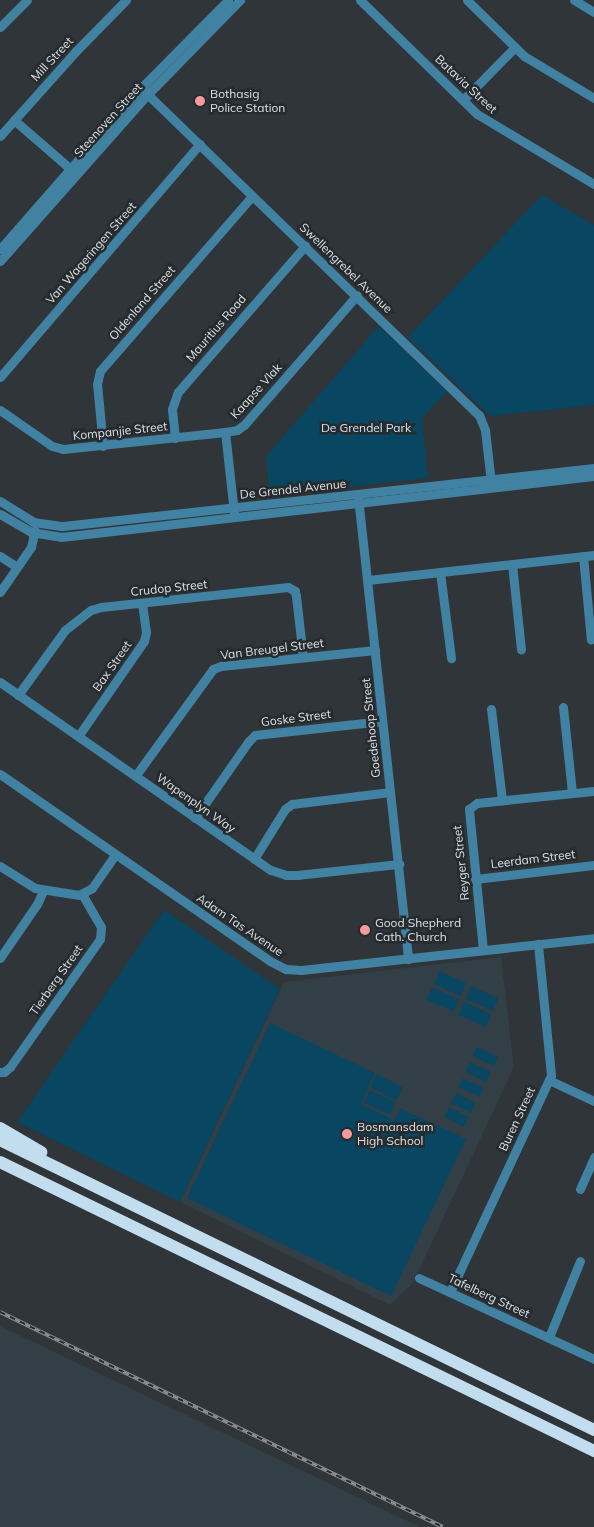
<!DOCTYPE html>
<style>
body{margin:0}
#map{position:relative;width:594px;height:1527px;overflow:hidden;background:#2f3538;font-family:Mulish,sans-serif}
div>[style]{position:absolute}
.built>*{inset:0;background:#333f46}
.green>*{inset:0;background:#094661;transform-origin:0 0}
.minor>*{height:9px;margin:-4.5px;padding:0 4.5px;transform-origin:4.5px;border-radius:4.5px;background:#4181a2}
.highway>*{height:12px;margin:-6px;padding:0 6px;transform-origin:6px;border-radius:6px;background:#c2deee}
.rail>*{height:4px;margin-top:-2px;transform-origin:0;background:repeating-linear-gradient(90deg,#252b2e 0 5.5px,#8c9193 0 11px);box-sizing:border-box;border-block:1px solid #8c9193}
.dots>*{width:14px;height:14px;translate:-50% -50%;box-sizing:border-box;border:2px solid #252b2e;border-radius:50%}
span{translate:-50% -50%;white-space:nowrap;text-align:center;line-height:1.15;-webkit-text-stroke:5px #252b2e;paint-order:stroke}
.street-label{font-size:12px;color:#dce0e2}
.poi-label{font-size:12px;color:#dce0e2}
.left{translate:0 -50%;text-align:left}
.park-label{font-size:12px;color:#cfe6f4}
</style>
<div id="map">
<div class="built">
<i style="clip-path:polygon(501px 957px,514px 1067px,413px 1283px,390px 1305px,180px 1202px,284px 982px)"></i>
<i style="clip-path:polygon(0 1326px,420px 1527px,0 1527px)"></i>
</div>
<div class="green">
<i style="clip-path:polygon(542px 195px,594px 225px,594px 405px,490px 416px,408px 337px)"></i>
<i style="clip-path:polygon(379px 326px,447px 392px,422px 418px,428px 478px,270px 495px,266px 459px,268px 454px)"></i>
<i style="clip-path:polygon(164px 910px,280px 989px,180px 1202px,17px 1122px)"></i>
<i style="left:440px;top:971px;width:29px;height:14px;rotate:25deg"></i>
<i style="left:471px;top:986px;width:30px;height:14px;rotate:24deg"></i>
<i style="left:432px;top:987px;width:30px;height:14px;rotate:24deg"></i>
<i style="left:464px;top:1002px;width:30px;height:14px;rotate:24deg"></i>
<i style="clip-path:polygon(270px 1023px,375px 1073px,361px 1104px,394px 1120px,400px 1108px,466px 1139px,391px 1296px,187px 1198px)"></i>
<i style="left:477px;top:1047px;width:23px;height:10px;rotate:25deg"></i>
<i style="left:470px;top:1062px;width:23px;height:11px;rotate:25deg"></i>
<i style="left:377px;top:1074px;width:29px;height:15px;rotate:27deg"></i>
<i style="left:463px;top:1078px;width:23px;height:10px;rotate:25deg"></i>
<i style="left:370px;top:1090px;width:29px;height:14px;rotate:25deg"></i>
<i style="left:456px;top:1093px;width:22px;height:11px;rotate:27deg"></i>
<i style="left:449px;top:1107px;width:22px;height:11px;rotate:27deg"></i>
</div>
<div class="minor">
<i style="left:360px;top:0;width:163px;rotate:44.3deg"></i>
<i style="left:477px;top:114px;width:136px;rotate:30.9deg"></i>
<i style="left:467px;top:0;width:80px;rotate:44.5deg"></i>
<i style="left:524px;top:56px;width:82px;rotate:31deg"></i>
<i style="left:574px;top:0;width:23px;rotate:31deg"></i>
<i style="left:0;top:27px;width:38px;rotate:-45deg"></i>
<i style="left:141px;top:88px;width:470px;rotate:44.1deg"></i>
<i style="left:479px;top:415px;width:16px;rotate:68deg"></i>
<i style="left:485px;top:430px;width:53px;rotate:83.5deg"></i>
<i style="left:463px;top:100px;width:74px;rotate:-45.5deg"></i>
<i style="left:14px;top:120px;width:79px;rotate:40.9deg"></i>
<i style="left:0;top:136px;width:113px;rotate:-48.2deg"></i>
<i style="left:75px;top:52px;width:73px;rotate:-45.6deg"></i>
<i style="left:0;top:249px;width:214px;rotate:-48.8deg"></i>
<i style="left:141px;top:88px;width:124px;rotate:-45.3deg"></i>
<i style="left:0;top:261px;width:223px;rotate:-48.5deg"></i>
<i style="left:148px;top:94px;width:132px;rotate:-45.6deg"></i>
<i style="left:0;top:377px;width:307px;rotate:-49.4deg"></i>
<i style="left:0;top:410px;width:63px;rotate:34.7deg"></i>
<i style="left:52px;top:446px;width:11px;rotate:15deg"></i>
<i style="left:63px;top:449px;width:163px;rotate:-6deg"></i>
<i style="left:175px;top:438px;width:29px;rotate:-96deg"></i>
<i style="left:172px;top:409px;width:18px;rotate:-71deg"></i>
<i style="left:178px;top:392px;width:194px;rotate:-49deg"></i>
<i style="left:103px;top:446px;width:62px;rotate:-95.5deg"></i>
<i style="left:97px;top:384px;width:13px;rotate:-77deg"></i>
<i style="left:100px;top:371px;width:232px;rotate:-49deg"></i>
<i style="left:358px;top:497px;width:465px;rotate:83.8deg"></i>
<i style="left:0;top:501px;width:39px;rotate:32deg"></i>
<i style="left:33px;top:522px;width:30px;rotate:8deg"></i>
<i style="left:63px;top:526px;width:534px;rotate:-6.23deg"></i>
<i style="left:234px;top:513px;width:81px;rotate:-96.3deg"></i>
<i style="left:225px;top:432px;width:12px;rotate:-9deg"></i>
<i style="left:237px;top:430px;width:9px;rotate:-36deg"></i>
<i style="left:244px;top:425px;width:172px;rotate:-49deg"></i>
<i style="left:0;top:514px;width:36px;rotate:30deg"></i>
<i style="left:31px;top:532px;width:30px;rotate:9deg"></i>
<i style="left:61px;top:537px;width:536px;rotate:-6.53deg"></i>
<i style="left:0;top:556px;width:20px;rotate:33deg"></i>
<i style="left:583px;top:556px;width:84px;rotate:84.6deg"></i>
<i style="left:512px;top:564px;width:86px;rotate:84deg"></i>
<i style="left:440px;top:572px;width:87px;rotate:82.7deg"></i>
<i style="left:368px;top:580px;width:227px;rotate:-6.3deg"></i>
<i style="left:0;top:592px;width:55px;rotate:-55.4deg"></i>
<i style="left:31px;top:547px;width:17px;rotate:-77deg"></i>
<i style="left:0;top:682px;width:330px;rotate:34.8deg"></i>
<i style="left:271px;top:870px;width:16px;rotate:18deg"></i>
<i style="left:286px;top:875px;width:11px"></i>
<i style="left:297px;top:875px;width:103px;rotate:-6.2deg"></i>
<i style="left:18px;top:695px;width:80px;rotate:-54.1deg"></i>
<i style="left:65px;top:630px;width:33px;rotate:-38deg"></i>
<i style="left:91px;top:610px;width:10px;rotate:-17deg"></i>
<i style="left:101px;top:607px;width:188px;rotate:-6.1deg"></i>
<i style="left:288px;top:587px;width:8px;rotate:30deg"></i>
<i style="left:295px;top:591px;width:5px;rotate:79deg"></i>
<i style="left:296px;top:596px;width:61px;rotate:83.5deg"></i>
<i style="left:563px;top:707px;width:86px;rotate:84deg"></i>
<i style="left:491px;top:709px;width:92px;rotate:83.1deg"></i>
<i style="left:79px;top:735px;width:114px;rotate:-55.3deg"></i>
<i style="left:144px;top:641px;width:9px;rotate:-77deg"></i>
<i style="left:146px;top:632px;width:28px;rotate:-98deg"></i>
<i style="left:0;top:774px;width:328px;rotate:34.7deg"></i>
<i style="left:270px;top:961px;width:18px;rotate:27deg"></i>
<i style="left:286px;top:969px;width:15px;rotate:4deg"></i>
<i style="left:301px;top:970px;width:295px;rotate:-6.2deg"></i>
<i style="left:136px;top:775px;width:131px;rotate:-54deg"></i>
<i style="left:213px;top:669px;width:9px;rotate:-21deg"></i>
<i style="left:221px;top:666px;width:155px;rotate:-5.9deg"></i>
<i style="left:195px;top:818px;width:93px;rotate:-55.1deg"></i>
<i style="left:248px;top:742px;width:10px;rotate:-45deg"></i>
<i style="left:255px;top:735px;width:128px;rotate:-6.3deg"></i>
<i style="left:254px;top:859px;width:59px;rotate:-58.2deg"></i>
<i style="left:285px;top:809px;width:9px;rotate:-36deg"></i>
<i style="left:292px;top:804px;width:99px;rotate:-7deg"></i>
<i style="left:0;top:866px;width:41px;rotate:32.2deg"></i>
<i style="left:35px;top:888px;width:45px;rotate:9deg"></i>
<i style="left:79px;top:895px;width:15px;rotate:-28deg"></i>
<i style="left:92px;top:888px;width:40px;rotate:-55.1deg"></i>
<i style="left:475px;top:879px;width:120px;rotate:-6.7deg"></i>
<i style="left:483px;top:950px;width:142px;rotate:-95.7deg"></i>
<i style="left:469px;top:809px;width:10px;rotate:-37deg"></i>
<i style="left:477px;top:803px;width:118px;rotate:-5.9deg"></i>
<i style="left:0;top:958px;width:65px;rotate:-55.6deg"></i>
<i style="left:37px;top:904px;width:14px;rotate:-65deg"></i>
<i style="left:0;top:1072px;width:4px"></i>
<i style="left:4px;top:1072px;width:8px;rotate:-40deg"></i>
<i style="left:10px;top:1067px;width:156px;rotate:-54.9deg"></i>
<i style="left:100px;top:939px;width:12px;rotate:-85deg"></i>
<i style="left:101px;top:927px;width:38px;rotate:-120deg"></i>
<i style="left:549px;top:1080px;width:50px;rotate:25deg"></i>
<i style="left:580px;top:1189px;width:35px;rotate:-66deg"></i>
<i style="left:419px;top:1278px;width:193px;rotate:24.8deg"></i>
<i style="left:450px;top:1292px;width:239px;rotate:-65deg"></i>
<i style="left:551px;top:1075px;width:132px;rotate:-95.7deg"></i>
<i style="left:549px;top:1337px;width:82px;rotate:-67.8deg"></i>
</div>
<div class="highway">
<i style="left:0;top:1128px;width:48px;rotate:30.3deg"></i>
<i style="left:0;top:1140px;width:661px;rotate:26.02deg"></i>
<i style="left:0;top:1162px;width:661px;rotate:25.94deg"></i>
</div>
<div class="rail">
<i style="left:0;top:1312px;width:492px;rotate:25.9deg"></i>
</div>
<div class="dots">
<i style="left:200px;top:101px;background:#f59b9c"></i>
<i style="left:365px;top:930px;background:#f59b9c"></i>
<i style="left:347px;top:1134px;background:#f59b9c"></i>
</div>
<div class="street-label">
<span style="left:52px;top:59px;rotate:-47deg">Mill Street</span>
<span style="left:466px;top:84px;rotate:43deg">Batavia Street</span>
<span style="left:108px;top:120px;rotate:-48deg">Steenoven Street</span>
<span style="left:91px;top:253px;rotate:-49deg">Van Wageringen Street</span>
<span style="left:346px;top:268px;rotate:44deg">Swellengrebel Avenue</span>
<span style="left:142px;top:303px;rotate:-49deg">Oldenland Street</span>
<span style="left:216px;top:328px;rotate:-49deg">Mauritius Road</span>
<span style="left:256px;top:391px;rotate:-48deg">Kaapse Vlak</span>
<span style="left:120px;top:431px;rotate:-6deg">Kompanjie Street</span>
<span style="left:293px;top:489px;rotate:-6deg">De Grendel Avenue</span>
<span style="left:169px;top:588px;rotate:-6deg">Crudop Street</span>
<span style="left:272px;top:649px;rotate:-7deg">Van Breugel Street</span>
<span style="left:112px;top:666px;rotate:-55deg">Bax Street</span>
<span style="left:296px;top:718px;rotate:-7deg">Goske Street</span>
<span style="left:371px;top:728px;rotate:-96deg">Goedehoop Street</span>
<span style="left:196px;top:803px;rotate:35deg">Wapenplyn Way</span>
<span style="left:533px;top:859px;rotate:-7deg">Leerdam Street</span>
<span style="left:461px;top:863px;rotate:-96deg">Reyger Street</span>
<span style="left:240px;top:925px;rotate:34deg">Adam Tas Avenue</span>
<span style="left:56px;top:980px;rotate:-55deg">Tierberg Street</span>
<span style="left:517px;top:1119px;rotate:-65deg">Buren Street</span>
<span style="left:489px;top:1296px;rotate:25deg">Tafelberg Street</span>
</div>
<div class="poi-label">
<span class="left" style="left:210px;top:101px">Bothasig<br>Police Station</span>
<span class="left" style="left:375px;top:930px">Good Shepherd<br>Cath. Church</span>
<span class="left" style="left:357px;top:1134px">Bosmansdam<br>High School</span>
</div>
<div class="park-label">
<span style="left:366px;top:428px">De Grendel Park</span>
</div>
</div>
